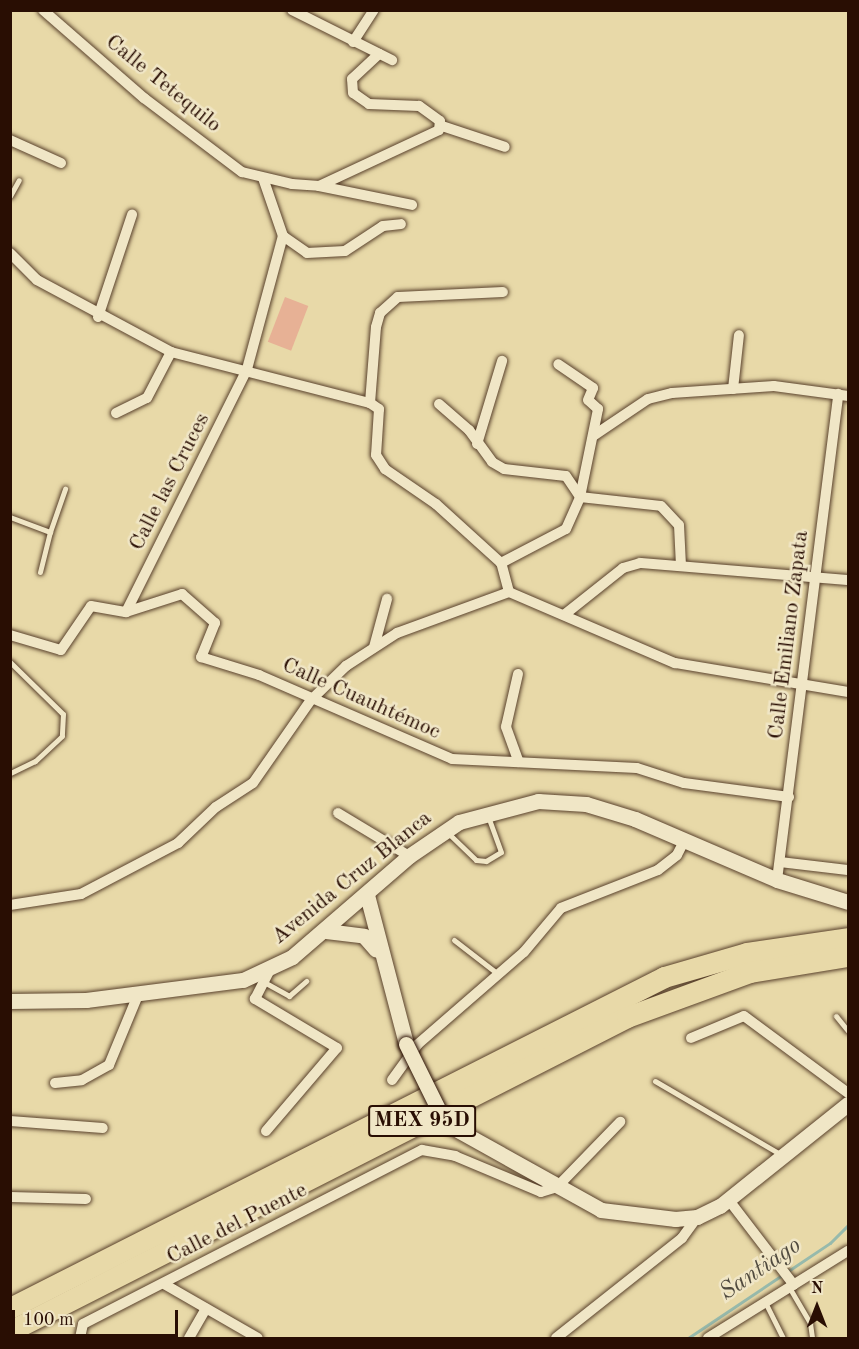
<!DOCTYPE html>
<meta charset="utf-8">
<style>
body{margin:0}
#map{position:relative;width:859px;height:1349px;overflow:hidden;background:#e8d9a8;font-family:"Old Standard TT",serif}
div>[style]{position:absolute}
.stream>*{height:3px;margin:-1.5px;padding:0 1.5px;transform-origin:1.5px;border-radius:1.5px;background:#97baac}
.building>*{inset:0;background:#e7b195;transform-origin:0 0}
.roads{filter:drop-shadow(0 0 2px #59412c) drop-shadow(0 0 2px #59412c)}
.lane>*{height:5px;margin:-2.5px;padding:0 2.5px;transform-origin:2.5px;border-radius:2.5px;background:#f0e6c6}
.street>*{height:10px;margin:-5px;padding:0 5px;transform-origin:5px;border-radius:5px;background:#f0e6c6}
.secondary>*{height:15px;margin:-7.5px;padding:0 7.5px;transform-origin:7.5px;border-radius:7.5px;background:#f0e6c6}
.highway>*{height:21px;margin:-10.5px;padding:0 10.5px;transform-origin:10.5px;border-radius:10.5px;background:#e8d9a8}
.bridges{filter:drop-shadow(0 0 2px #290e03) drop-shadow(0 0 2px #290e03)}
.secondary-bridge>*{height:15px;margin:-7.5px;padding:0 7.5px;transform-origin:7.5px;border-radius:7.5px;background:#f0e6c6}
span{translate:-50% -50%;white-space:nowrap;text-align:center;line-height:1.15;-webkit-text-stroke:5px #f0e6c6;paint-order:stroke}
.shield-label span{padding:2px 4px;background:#f0e6c6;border:2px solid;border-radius:4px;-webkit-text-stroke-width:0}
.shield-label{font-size:21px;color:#290e03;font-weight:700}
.street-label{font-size:22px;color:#290e03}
.water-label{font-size:24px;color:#504a3e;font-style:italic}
.frame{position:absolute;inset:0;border:12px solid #290e03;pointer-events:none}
.north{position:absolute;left:787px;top:1277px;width:60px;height:60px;-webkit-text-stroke:4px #f0e6c6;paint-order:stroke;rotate:0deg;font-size:16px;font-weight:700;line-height:24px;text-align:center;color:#290e03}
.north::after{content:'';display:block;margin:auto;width:21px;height:27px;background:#290e03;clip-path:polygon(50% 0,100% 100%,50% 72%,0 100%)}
.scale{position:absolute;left:12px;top:1310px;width:166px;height:27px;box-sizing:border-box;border:3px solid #290e03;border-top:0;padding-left:8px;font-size:18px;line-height:21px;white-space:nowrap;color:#290e03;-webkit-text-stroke:4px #f0e6c6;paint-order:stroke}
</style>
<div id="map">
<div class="stream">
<i style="left:688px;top:1338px;width:171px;rotate:-33.8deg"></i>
<i style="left:830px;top:1243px;width:25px;rotate:-45deg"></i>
</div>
<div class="building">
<i style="left:285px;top:297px;width:25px;height:48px;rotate:21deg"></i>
</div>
<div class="roads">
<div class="lane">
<i style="left:10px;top:196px;width:18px;rotate:-61deg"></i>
<i style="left:10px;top:517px;width:43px;rotate:20.6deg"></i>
<i style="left:50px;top:532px;width:46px;rotate:-70.8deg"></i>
<i style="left:40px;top:572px;width:41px;rotate:-76deg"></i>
<i style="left:10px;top:662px;width:74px;rotate:44.5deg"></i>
<i style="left:63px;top:714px;width:22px;rotate:93deg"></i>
<i style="left:62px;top:736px;width:37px;rotate:137deg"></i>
<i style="left:35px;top:761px;width:28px;rotate:154deg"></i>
<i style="left:447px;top:832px;width:40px;rotate:44deg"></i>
<i style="left:476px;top:860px;width:10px;rotate:6deg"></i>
<i style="left:486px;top:861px;width:17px;rotate:-31deg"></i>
<i style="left:501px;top:852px;width:37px;rotate:-110deg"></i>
<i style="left:454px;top:940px;width:56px;rotate:37.7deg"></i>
<i style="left:264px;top:982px;width:29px;rotate:29deg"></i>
<i style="left:289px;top:996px;width:23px;rotate:-41deg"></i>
<i style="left:836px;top:1016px;width:19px;rotate:51deg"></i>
<i style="left:655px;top:1081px;width:145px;rotate:30.3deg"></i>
<i style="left:789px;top:1287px;width:42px;rotate:59.7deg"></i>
<i style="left:810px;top:1323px;width:15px;rotate:82deg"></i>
<i style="left:765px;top:1302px;width:40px;rotate:63.4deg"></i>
</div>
<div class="street">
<i style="left:43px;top:10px;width:134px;rotate:41.1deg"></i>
<i style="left:144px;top:98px;width:123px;rotate:37.1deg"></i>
<i style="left:242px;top:172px;width:51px;rotate:13.5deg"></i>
<i style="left:292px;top:184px;width:27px;rotate:4deg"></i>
<i style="left:319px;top:186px;width:132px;rotate:-25deg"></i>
<i style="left:439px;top:130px;width:9px;rotate:-84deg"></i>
<i style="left:440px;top:121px;width:26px;rotate:-144deg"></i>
<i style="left:419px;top:106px;width:50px;rotate:-177.7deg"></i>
<i style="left:369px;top:104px;width:19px;rotate:-145deg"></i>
<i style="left:353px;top:93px;width:14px;rotate:-94deg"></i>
<i style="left:352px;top:79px;width:37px;rotate:-43deg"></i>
<i style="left:292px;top:10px;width:112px;rotate:26.6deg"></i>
<i style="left:353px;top:42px;width:38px;rotate:-57deg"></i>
<i style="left:442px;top:126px;width:66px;rotate:18.4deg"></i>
<i style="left:10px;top:140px;width:56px;rotate:24.3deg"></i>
<i style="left:263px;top:178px;width:61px;rotate:71deg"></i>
<i style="left:319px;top:186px;width:95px;rotate:11.5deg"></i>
<i style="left:283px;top:236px;width:29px;rotate:35deg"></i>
<i style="left:307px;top:253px;width:38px;rotate:-3deg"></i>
<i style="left:345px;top:251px;width:45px;rotate:-33.3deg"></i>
<i style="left:383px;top:226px;width:18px;rotate:-6deg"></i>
<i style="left:10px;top:253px;width:38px;rotate:45deg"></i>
<i style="left:37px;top:280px;width:152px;rotate:28.2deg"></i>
<i style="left:171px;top:352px;width:205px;rotate:14.4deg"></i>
<i style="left:370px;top:403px;width:11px;rotate:34deg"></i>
<i style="left:379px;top:409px;width:46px;rotate:93.7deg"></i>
<i style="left:376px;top:455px;width:17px;rotate:57deg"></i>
<i style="left:385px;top:469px;width:62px;rotate:34.5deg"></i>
<i style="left:436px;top:504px;width:88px;rotate:42.2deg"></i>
<i style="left:98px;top:317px;width:108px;rotate:-71.6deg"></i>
<i style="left:733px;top:389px;width:54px;rotate:-83.7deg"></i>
<i style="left:370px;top:403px;width:76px;rotate:-85.5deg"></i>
<i style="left:376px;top:327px;width:15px;rotate:-74deg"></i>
<i style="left:380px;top:313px;width:24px;rotate:-42deg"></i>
<i style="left:398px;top:297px;width:105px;rotate:-2.7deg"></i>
<i style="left:439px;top:404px;width:40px;rotate:41deg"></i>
<i style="left:469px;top:430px;width:39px;rotate:54deg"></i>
<i style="left:492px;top:462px;width:14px;rotate:30deg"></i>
<i style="left:504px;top:469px;width:62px;rotate:6.4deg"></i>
<i style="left:566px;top:476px;width:25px;rotate:56deg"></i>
<i style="left:116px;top:413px;width:34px;rotate:-26deg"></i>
<i style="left:147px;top:398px;width:52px;rotate:-62.4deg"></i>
<i style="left:593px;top:436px;width:66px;rotate:-33.9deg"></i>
<i style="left:648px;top:399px;width:25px;rotate:-14deg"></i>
<i style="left:672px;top:393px;width:102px;rotate:-3.9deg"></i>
<i style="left:774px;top:386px;width:75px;rotate:7.7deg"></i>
<i style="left:477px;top:444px;width:87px;rotate:-73.2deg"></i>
<i style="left:580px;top:497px;width:81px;rotate:6.3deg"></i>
<i style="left:661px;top:506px;width:26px;rotate:47deg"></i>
<i style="left:679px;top:525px;width:41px;rotate:87.2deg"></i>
<i style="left:509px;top:592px;width:30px;rotate:-105deg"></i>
<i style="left:501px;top:563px;width:73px;rotate:-27.6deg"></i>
<i style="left:566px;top:529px;width:35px;rotate:-66deg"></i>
<i style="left:580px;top:497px;width:90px;rotate:-78.4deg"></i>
<i style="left:598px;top:409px;width:13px;rotate:-138deg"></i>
<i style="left:588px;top:400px;width:13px;rotate:-67deg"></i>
<i style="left:593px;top:388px;width:42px;rotate:-145.6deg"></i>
<i style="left:126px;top:612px;width:271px;rotate:-63.5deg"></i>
<i style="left:247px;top:369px;width:138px;rotate:-74.9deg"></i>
<i style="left:564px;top:615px;width:75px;rotate:-38.5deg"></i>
<i style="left:623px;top:568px;width:18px;rotate:-16deg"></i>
<i style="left:640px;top:563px;width:209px;rotate:4.7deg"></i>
<i style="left:10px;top:635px;width:53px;rotate:16.4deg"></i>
<i style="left:61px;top:650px;width:53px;rotate:-55.7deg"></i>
<i style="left:91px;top:606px;width:36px;rotate:10deg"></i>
<i style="left:126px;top:612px;width:59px;rotate:-17.8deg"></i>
<i style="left:182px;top:594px;width:44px;rotate:41.3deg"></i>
<i style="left:215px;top:623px;width:37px;rotate:112deg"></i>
<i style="left:201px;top:657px;width:61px;rotate:17.2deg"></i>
<i style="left:259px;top:675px;width:210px;rotate:23.5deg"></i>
<i style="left:452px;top:759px;width:185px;rotate:2.8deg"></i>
<i style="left:637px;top:768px;width:49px;rotate:17.7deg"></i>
<i style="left:684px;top:783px;width:106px;rotate:7.6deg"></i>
<i style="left:374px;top:647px;width:50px;rotate:-74.8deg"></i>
<i style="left:518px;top:674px;width:54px;rotate:102.8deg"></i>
<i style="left:506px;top:727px;width:37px;rotate:70deg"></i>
<i style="left:338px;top:813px;width:83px;rotate:31.2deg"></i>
<i style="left:780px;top:862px;width:68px;rotate:6.7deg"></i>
<i style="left:777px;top:880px;width:490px;rotate:-82.8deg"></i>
<i style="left:10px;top:905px;width:72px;rotate:-8.8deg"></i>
<i style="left:81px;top:894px;width:110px;rotate:-27.7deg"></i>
<i style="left:178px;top:843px;width:52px;rotate:-43.5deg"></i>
<i style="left:216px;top:807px;width:44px;rotate:-33deg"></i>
<i style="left:253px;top:783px;width:101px;rotate:-55.1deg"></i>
<i style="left:311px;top:700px;width:49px;rotate:-44.2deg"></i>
<i style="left:346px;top:666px;width:61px;rotate:-32.9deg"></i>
<i style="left:397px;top:633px;width:119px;rotate:-20.1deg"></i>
<i style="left:509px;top:592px;width:181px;rotate:23.2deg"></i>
<i style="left:675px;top:663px;width:175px;rotate:9.5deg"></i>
<i style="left:691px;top:1038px;width:57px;rotate:-22.5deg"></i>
<i style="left:744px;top:1016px;width:129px;rotate:36.5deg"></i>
<i style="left:392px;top:1080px;width:44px;rotate:-54.2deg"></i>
<i style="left:418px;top:1044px;width:140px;rotate:-41deg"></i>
<i style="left:524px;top:952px;width:57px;rotate:-49.9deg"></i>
<i style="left:561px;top:908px;width:104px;rotate:-21.4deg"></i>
<i style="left:658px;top:870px;width:24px;rotate:-38deg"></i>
<i style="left:677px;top:855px;width:18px;rotate:-63deg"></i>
<i style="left:55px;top:1083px;width:27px;rotate:-6deg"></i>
<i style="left:82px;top:1080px;width:31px;rotate:-29deg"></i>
<i style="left:109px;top:1065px;width:76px;rotate:-67.5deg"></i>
<i style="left:10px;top:1121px;width:93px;rotate:4.3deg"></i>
<i style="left:266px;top:1131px;width:109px;rotate:-49.5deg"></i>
<i style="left:337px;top:1048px;width:96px;rotate:-149.1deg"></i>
<i style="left:255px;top:999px;width:34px;rotate:-63deg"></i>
<i style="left:10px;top:1197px;width:76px;rotate:1.5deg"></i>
<i style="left:728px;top:1199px;width:108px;rotate:52.5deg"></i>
<i style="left:164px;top:1284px;width:108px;rotate:29.9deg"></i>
<i style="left:80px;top:1338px;width:14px;rotate:-78deg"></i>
<i style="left:83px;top:1324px;width:381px;rotate:-27.2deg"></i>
<i style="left:422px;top:1150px;width:34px;rotate:10deg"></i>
<i style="left:455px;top:1156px;width:93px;rotate:22.7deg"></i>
<i style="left:541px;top:1192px;width:17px;rotate:-17deg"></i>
<i style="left:557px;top:1187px;width:91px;rotate:-45.9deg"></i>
<i style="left:189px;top:1338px;width:34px;rotate:-60deg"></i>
<i style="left:556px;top:1338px;width:161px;rotate:-38.4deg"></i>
<i style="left:682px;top:1238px;width:26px;rotate:-54deg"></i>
<i style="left:708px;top:1338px;width:165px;rotate:-31.9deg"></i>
</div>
<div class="secondary">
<i style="left:367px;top:895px;width:154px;rotate:75.3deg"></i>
<i style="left:326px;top:931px;width:38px;rotate:7deg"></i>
<i style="left:364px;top:936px;width:18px;rotate:49deg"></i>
<i style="left:10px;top:1001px;width:76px;rotate:-0.8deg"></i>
<i style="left:86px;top:1000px;width:158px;rotate:-7.3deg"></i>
<i style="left:243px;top:980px;width:54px;rotate:-25.1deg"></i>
<i style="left:292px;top:957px;width:155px;rotate:-40.8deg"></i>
<i style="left:409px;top:856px;width:60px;rotate:-34.2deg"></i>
<i style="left:459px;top:822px;width:82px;rotate:-14.9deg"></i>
<i style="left:538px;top:801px;width:48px;rotate:3.6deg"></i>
<i style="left:586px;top:804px;width:51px;rotate:17deg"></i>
<i style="left:635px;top:819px;width:155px;rotate:23.2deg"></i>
<i style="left:777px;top:880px;width:74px;rotate:17.2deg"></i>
<i style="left:445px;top:1123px;width:179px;rotate:29.1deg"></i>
<i style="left:601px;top:1210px;width:75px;rotate:6.9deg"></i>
<i style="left:675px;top:1219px;width:22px;rotate:-5deg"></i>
<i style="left:697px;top:1217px;width:25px;rotate:-26deg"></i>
<i style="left:720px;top:1206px;width:164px;rotate:-38.6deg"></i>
</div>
<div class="highway">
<i style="left:10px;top:1308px;width:733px;rotate:-26.84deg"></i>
<i style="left:664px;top:977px;width:86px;rotate:-16.1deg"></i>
<i style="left:747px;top:953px;width:102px;rotate:-8.4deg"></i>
<i style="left:10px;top:1331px;width:692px;rotate:-26.97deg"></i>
<i style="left:627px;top:1017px;width:131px;rotate:-20.1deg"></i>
<i style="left:750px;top:972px;width:99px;rotate:-9.3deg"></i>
</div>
</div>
<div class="bridges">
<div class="secondary-bridge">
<i style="left:406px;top:1044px;width:88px;rotate:63.7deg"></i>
</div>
</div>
<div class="shield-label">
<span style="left:422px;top:1121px">MEX 95D</span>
</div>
<div class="street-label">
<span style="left:163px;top:84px;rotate:39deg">Calle Tetequilo</span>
<span style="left:170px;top:482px;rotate:-63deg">Calle las Cruces</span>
<span style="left:789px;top:635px;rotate:-83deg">Calle Emiliano Zapata</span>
<span style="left:361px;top:699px;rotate:24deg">Calle Cuauhtémoc</span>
<span style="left:352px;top:878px;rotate:-39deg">Avenida Cruz Blanca</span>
<span style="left:237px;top:1224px;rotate:-27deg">Calle del Puente</span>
</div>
<div class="water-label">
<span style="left:761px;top:1270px;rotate:-34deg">Santiago</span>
</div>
<div class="frame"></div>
<div class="north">N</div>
<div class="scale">100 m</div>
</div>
